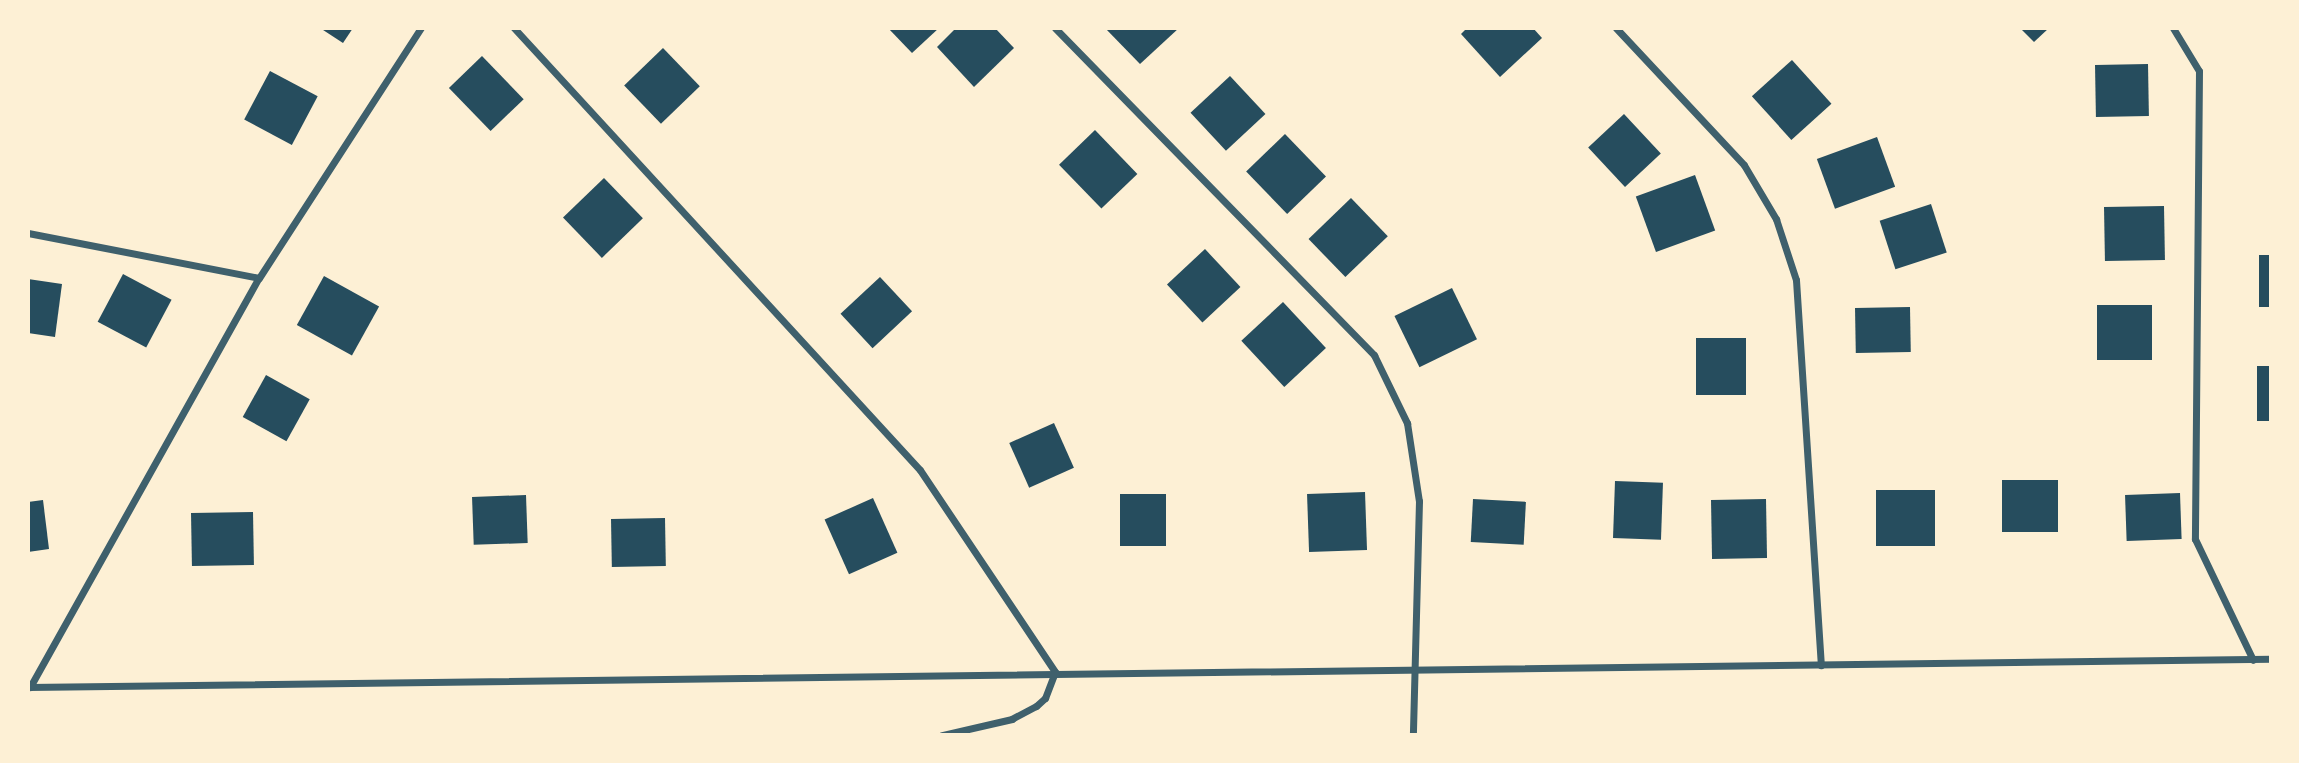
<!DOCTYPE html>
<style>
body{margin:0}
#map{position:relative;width:2299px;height:763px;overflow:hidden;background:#fdf0d5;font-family:Barlow,sans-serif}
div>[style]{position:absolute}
.building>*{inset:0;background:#264d5e;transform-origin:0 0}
.minor>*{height:7px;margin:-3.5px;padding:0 3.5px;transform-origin:3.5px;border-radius:3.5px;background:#3f606c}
span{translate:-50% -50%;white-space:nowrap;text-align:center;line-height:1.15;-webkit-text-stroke:6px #fdf0d5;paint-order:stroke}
.frame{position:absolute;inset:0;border:30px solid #fdf0d5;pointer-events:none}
</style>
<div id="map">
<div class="building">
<i style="clip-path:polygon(320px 28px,353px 28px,343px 43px)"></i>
<i style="clip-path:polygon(888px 28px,939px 28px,912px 53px)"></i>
<i style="clip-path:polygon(956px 28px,995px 28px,1014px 48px,974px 87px,937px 47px)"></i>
<i style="clip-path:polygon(1105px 28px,1179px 28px,1140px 64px)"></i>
<i style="clip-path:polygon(1467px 28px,1533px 28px,1542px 38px,1500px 77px,1461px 34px)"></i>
<i style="clip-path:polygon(2020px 28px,2049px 28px,2034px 42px)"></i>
<i style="left:663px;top:48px;width:53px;height:54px;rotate:46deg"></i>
<i style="left:482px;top:56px;width:60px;height:46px;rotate:46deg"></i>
<i style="left:1792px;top:60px;width:59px;height:54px;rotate:48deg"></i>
<i style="left:2148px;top:64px;width:52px;height:53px;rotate:89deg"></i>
<i style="left:270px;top:71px;width:54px;height:55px;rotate:28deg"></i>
<i style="left:1230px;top:76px;width:52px;height:54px;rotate:47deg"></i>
<i style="left:1624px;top:114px;width:54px;height:49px;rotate:47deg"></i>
<i style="left:1095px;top:130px;width:61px;height:50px;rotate:46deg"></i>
<i style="left:1285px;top:134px;width:59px;height:54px;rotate:46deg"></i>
<i style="left:1877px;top:137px;width:53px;height:64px;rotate:70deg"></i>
<i style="left:1695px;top:175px;width:59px;height:63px;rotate:70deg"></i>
<i style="left:604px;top:178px;width:56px;height:57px;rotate:46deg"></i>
<i style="left:1351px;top:198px;width:53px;height:59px;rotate:46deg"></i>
<i style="left:1931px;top:204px;width:51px;height:54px;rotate:72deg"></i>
<i style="left:2164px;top:206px;width:54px;height:60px;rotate:89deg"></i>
<i style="left:1205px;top:249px;width:52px;height:52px;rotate:47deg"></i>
<i style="left:2259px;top:255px;width:12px;height:52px"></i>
<i style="left:123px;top:274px;width:55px;height:54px;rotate:28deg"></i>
<i style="left:324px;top:276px;width:63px;height:56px;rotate:29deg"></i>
<i style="left:880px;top:277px;width:47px;height:54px;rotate:47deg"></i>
<i style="clip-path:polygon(28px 279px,62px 284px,55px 337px,28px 333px)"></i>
<i style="left:1452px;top:288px;width:57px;height:64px;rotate:64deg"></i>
<i style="left:1283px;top:302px;width:63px;height:57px;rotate:47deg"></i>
<i style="left:2097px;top:305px;width:55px;height:55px"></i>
<i style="left:1910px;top:307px;width:45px;height:55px;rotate:89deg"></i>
<i style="left:1696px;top:338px;width:50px;height:57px"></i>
<i style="left:2271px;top:366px;width:55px;height:14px;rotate:90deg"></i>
<i style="left:266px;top:375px;width:50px;height:48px;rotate:29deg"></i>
<i style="left:1054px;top:423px;width:49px;height:49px;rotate:66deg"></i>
<i style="left:2058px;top:480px;width:52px;height:56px;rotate:90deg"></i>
<i style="left:1615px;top:481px;width:48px;height:57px;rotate:2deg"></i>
<i style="left:1876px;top:490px;width:59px;height:56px"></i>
<i style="left:1365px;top:492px;width:58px;height:58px;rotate:88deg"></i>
<i style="left:2180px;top:493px;width:46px;height:55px;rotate:88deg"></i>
<i style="left:1166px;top:494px;width:52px;height:46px;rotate:90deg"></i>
<i style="left:526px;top:495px;width:48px;height:54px;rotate:88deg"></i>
<i style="left:873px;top:498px;width:60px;height:53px;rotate:66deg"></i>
<i style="left:1473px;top:499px;width:53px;height:43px;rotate:3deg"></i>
<i style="left:1766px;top:499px;width:59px;height:55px;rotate:89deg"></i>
<i style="clip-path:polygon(43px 500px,49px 549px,28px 552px,28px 502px)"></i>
<i style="left:253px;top:512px;width:53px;height:62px;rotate:89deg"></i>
<i style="left:665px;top:518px;width:48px;height:54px;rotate:89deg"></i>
</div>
<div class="minor">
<i style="left:514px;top:28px;width:600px;rotate:47.43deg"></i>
<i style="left:920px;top:470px;width:243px;rotate:56.2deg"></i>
<i style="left:1055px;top:672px;width:28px;rotate:111deg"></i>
<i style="left:1045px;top:698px;width:12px;rotate:138deg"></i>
<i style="left:1036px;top:706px;width:27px;rotate:152deg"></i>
<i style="left:1012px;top:719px;width:72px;rotate:167.1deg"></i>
<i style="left:1055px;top:28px;width:457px;rotate:45.7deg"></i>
<i style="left:1374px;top:355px;width:76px;rotate:64.1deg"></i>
<i style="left:1407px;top:423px;width:79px;rotate:81.3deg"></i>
<i style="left:1419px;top:501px;width:234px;rotate:91.5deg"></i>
<i style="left:1616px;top:28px;width:187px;rotate:46.9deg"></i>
<i style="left:1744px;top:165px;width:63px;rotate:59.3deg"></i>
<i style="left:1776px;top:219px;width:64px;rotate:71.8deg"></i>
<i style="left:1796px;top:280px;width:386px;rotate:86.3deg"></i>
<i style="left:2173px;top:28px;width:50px;rotate:58.8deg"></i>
<i style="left:2199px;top:71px;width:468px;rotate:90.5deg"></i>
<i style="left:2195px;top:539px;width:134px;rotate:64.4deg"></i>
<i style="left:28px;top:233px;width:235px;rotate:11deg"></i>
<i style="left:28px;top:687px;width:2243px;rotate:-0.72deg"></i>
<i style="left:30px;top:687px;width:469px;rotate:-60.8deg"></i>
<i style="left:259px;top:278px;width:298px;rotate:-57.1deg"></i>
</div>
<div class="frame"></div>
</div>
